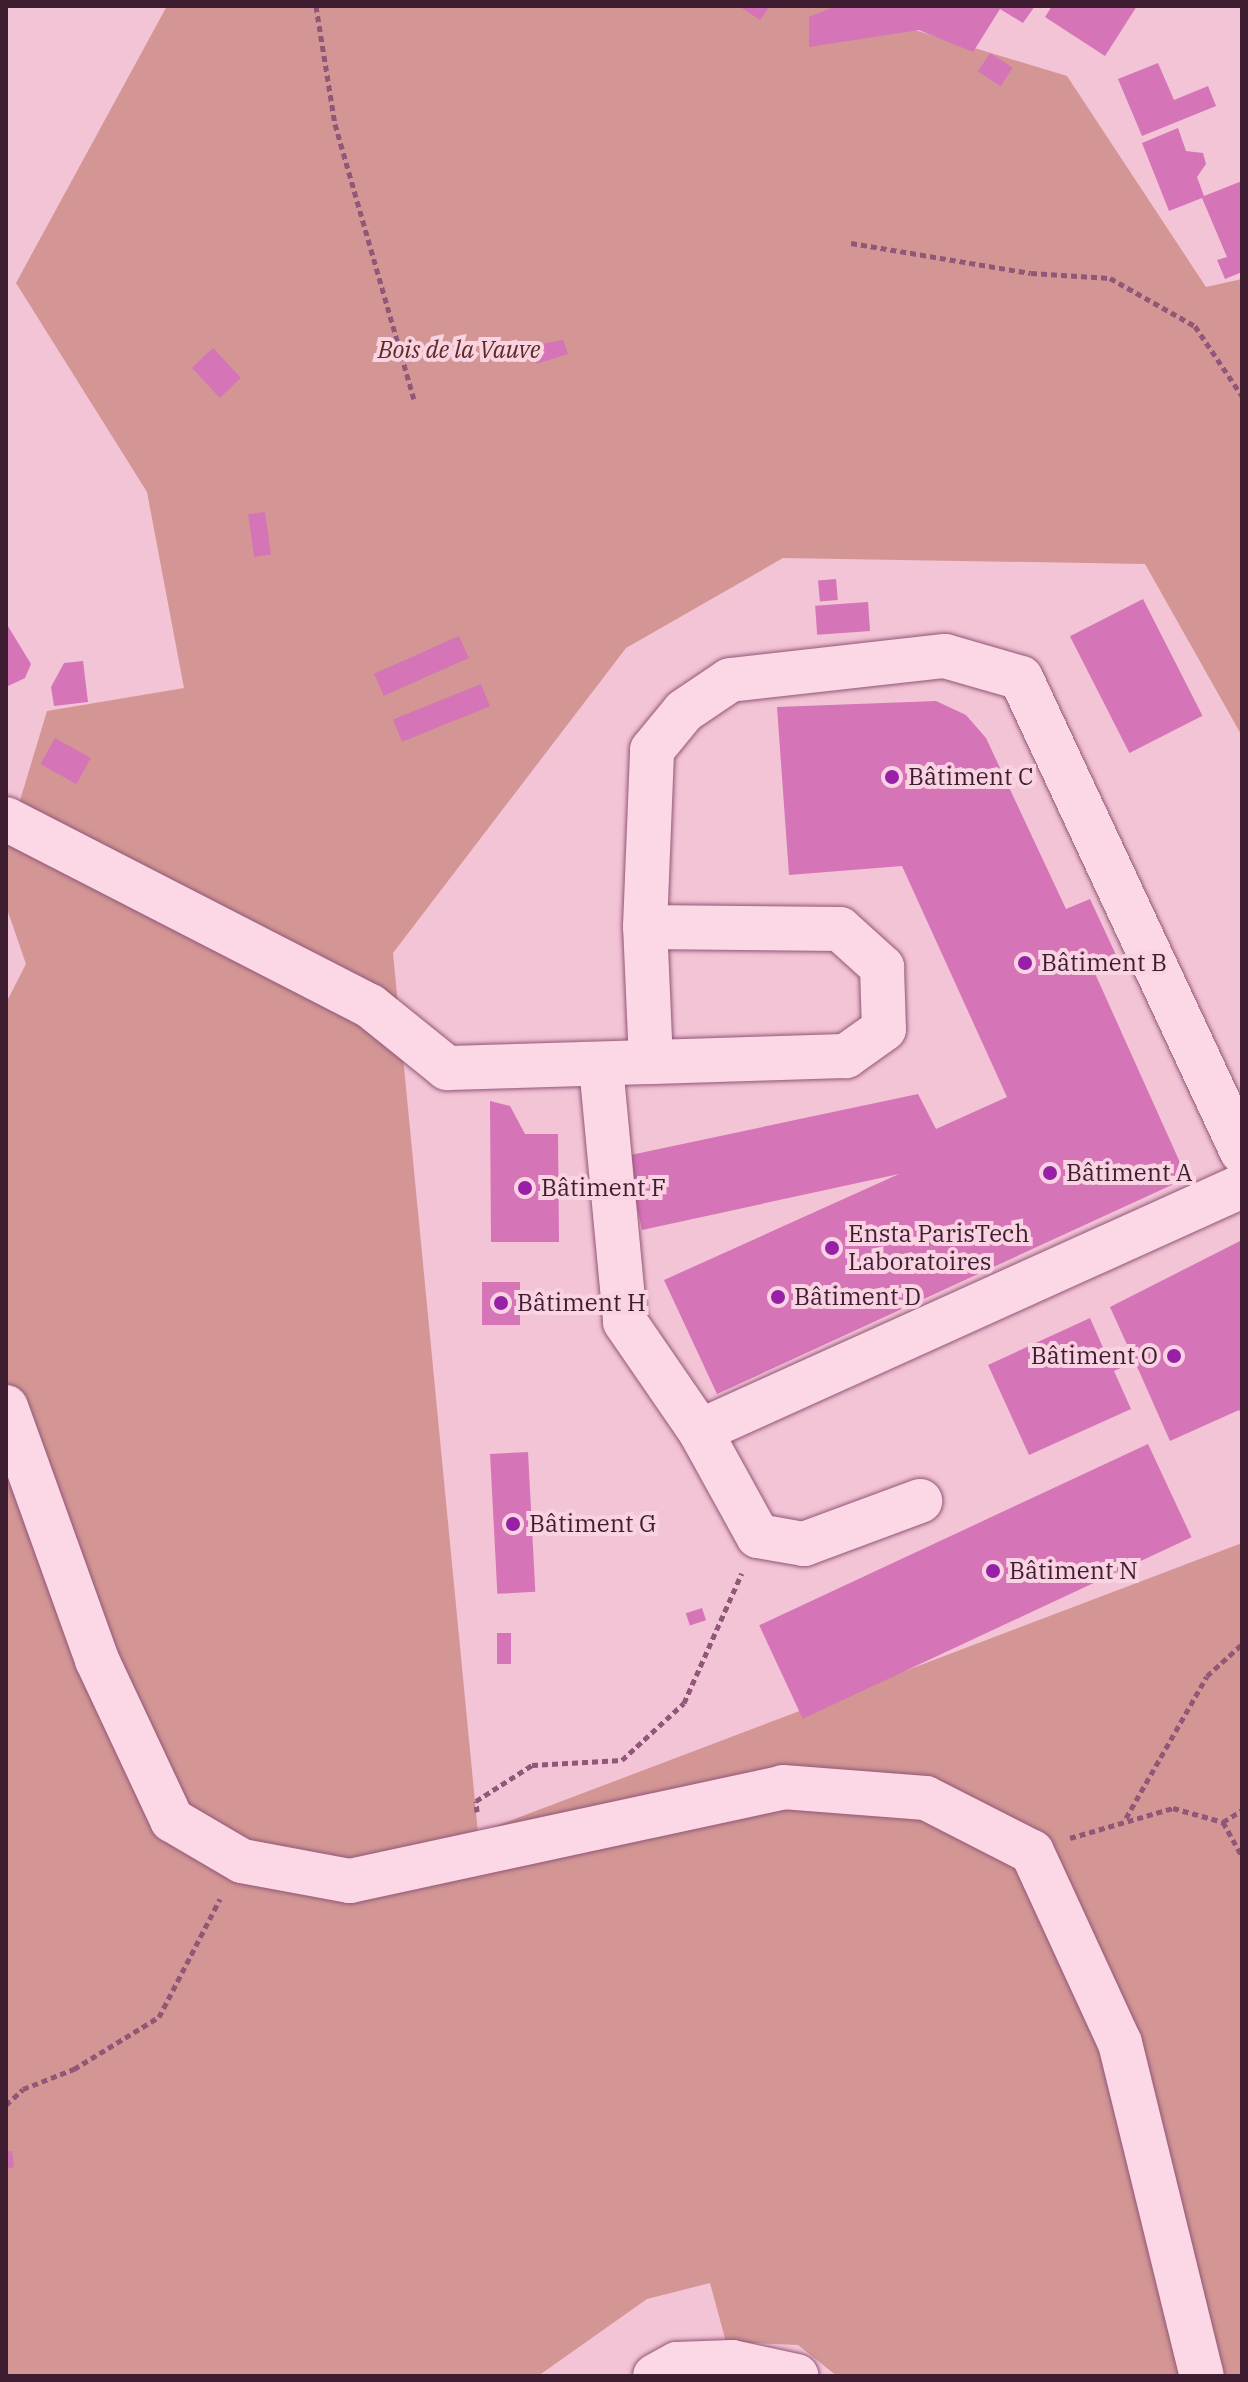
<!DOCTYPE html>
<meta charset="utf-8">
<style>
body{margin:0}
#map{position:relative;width:1248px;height:2382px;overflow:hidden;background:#f3c3d6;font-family:"IBM Plex Serif",serif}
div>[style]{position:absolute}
.green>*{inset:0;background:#d39695}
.building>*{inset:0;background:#d574b7;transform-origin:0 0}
.path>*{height:5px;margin-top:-2.5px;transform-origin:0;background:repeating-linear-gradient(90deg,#905777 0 6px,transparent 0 10px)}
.roads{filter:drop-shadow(0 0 2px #905777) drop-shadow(0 0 2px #905777)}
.minor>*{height:44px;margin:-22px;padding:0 22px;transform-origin:22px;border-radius:22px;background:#fcd7e6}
.dots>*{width:22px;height:22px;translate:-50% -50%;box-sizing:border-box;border:4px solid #f9d3e2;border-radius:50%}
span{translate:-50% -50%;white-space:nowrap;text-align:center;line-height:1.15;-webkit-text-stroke:8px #f9d3e2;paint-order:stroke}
.park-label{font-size:24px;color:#5d2a21;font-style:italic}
.poi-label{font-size:24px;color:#3e1d31}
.left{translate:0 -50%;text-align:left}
.right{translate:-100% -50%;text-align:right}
.frame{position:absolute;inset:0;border:8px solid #3e1d31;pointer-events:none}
</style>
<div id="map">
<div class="green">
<i style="clip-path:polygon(167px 6px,836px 6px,1067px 76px,1206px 287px,1242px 279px,1242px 736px,1145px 564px,783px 558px,626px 648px,393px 953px,478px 1833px,1242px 1543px,1242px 2376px,837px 2376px,798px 2345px,726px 2342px,710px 2283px,647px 2299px,538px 2376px,6px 2376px,6px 1003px,26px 964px,6px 906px,6px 847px,47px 711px,184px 688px,147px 492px,16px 283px)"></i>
</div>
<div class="building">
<i style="clip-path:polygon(739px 6px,770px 6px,760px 20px)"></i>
<i style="clip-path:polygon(836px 6px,1035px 6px,1023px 23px,1000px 9px,973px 52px,919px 30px,809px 47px,809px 17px)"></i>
<i style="clip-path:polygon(1052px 6px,1137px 6px,1105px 56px,1045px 17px)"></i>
<i style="left:990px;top:53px;width:27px;height:22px;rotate:33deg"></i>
<i style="clip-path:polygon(1158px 63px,1174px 100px,1208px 86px,1216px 106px,1142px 136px,1118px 79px)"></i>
<i style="clip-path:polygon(1178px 128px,1186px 151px,1203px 153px,1206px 164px,1197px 177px,1204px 196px,1242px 181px,1242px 272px,1225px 279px,1217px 260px,1227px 257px,1202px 198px,1169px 211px,1142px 143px)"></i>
<i style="clip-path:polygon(563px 340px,568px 354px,536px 364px,531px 346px)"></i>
<i style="left:213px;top:348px;width:41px;height:29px;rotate:47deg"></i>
<i style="left:265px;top:512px;width:43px;height:17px;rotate:82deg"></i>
<i style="left:836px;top:579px;width:21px;height:18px;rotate:85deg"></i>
<i style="left:1143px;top:599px;width:131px;height:82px;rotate:63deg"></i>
<i style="left:868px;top:602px;width:29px;height:53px;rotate:86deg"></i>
<i style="clip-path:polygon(6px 623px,31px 664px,25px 678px,6px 687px)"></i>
<i style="left:459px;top:636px;width:24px;height:93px;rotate:66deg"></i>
<i style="clip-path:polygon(83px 661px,88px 702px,54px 706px,51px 687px,64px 663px)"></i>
<i style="left:481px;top:684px;width:24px;height:95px;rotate:68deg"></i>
<i style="clip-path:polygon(936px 701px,966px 715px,986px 738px,1066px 909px,1090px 899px,1117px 957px,1093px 969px,1187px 1178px,717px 1394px,664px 1280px,899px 1174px,642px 1230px,626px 1156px,918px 1094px,936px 1129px,1007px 1097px,902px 866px,789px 875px,777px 707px)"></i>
<i style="left:55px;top:738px;width:41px;height:30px;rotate:29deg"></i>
<i style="clip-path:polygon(490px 1101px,510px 1106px,525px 1134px,558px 1134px,559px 1242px,491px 1242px)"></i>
<i style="clip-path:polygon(1242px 1240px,1242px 1416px,1239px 1410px,1170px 1441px,1135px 1362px,1114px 1371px,1131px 1409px,1029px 1455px,988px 1365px,1090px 1318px,1108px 1359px,1129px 1349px,1110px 1307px)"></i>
<i style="left:482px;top:1282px;width:38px;height:43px"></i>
<i style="left:1148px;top:1444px;width:103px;height:429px;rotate:65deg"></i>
<i style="left:528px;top:1452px;width:140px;height:38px;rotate:87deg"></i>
<i style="left:702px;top:1608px;width:13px;height:17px;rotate:72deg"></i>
<i style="left:497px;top:1633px;width:14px;height:31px"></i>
<i style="clip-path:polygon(12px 2151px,14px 2167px,6px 2169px,6px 2152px)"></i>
</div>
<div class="path">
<i style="left:316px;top:6px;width:120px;rotate:80.9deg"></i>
<i style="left:335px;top:124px;width:286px;rotate:74deg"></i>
<i style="left:851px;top:243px;width:182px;rotate:9.5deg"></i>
<i style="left:1031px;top:273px;width:79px;rotate:3.6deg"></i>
<i style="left:1110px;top:278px;width:98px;rotate:29.5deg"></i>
<i style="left:1195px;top:326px;width:84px;rotate:56.1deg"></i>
<i style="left:477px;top:1812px;width:11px;rotate:-95deg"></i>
<i style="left:476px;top:1801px;width:67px;rotate:-32.7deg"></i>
<i style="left:532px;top:1765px;width:90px;rotate:-3.2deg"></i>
<i style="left:622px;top:1760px;width:84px;rotate:-42.6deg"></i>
<i style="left:684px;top:1703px;width:142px;rotate:-66deg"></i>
<i style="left:1126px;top:1818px;width:163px;rotate:-60.3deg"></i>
<i style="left:1207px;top:1676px;width:47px;rotate:-42.4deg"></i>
<i style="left:1223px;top:1822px;width:39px;rotate:61deg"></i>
<i style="left:1070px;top:1838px;width:107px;rotate:-16.2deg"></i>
<i style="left:1173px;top:1808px;width:52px;rotate:15.6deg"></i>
<i style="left:1223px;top:1822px;width:22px;rotate:-32deg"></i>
<i style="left:6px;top:2105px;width:23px;rotate:-43deg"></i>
<i style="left:23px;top:2089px;width:55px;rotate:-21.4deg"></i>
<i style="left:74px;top:2069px;width:100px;rotate:-31.5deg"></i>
<i style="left:159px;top:2017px;width:133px;rotate:-62.7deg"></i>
</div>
<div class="roads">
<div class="minor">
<i style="left:6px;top:819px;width:409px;rotate:27.2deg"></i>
<i style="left:370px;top:1006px;width:99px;rotate:38.8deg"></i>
<i style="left:447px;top:1068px;width:204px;rotate:-1.7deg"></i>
<i style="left:651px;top:1062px;width:135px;rotate:-92.5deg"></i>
<i style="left:645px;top:927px;width:177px;rotate:-87.7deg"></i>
<i style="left:652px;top:750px;width:50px;rotate:-50.6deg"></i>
<i style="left:684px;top:711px;width:55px;rotate:-34deg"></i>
<i style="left:730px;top:680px;width:216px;rotate:-6.4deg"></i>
<i style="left:945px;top:656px;width:79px;rotate:16.1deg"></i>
<i style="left:1021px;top:678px;width:523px;rotate:65deg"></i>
<i style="left:645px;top:927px;width:195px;rotate:0.6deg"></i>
<i style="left:840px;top:929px;width:57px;rotate:42.1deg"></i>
<i style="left:882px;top:967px;width:62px;rotate:88.2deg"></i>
<i style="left:884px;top:1029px;width:47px;rotate:144.6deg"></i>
<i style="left:846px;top:1056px;width:195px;rotate:178.2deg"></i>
<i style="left:601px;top:1066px;width:257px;rotate:84.6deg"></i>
<i style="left:625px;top:1322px;width:132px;rotate:55.5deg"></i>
<i style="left:700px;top:1431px;width:595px;rotate:-24.32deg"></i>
<i style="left:6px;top:1407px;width:269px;rotate:70.2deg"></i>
<i style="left:97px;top:1660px;width:177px;rotate:64.9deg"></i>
<i style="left:172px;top:1820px;width:81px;rotate:30.4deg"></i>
<i style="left:242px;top:1861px;width:110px;rotate:10.5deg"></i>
<i style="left:350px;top:1881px;width:443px;rotate:-12.2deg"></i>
<i style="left:783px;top:1787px;width:143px;rotate:4.4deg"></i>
<i style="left:926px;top:1798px;width:119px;rotate:27deg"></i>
<i style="left:1032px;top:1852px;width:210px;rotate:65.3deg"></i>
<i style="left:1120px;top:2043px;width:343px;rotate:76.2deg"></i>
<i style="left:700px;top:1431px;width:120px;rotate:61.1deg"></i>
<i style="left:758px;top:1536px;width:47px;rotate:9.9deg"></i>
<i style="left:804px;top:1544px;width:124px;rotate:-20.3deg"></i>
<i style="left:655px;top:2376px;width:25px;rotate:-29deg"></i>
<i style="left:677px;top:2364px;width:55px;rotate:-2.1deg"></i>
<i style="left:732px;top:2362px;width:66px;rotate:12.2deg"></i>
</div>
</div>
<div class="dots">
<i style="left:892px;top:777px;background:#9720a6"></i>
<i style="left:1025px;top:963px;background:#9720a6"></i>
<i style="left:1050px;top:1173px;background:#9720a6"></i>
<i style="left:525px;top:1188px;background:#9720a6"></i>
<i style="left:832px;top:1248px;background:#9720a6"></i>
<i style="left:778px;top:1297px;background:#9720a6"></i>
<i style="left:501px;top:1303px;background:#9720a6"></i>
<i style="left:1174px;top:1356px;background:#9720a6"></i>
<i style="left:513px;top:1524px;background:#9720a6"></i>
<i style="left:993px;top:1571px;background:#9720a6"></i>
</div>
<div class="park-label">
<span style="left:459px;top:350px">Bois de la Vauve</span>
</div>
<div class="poi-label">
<span class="left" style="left:908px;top:777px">Bâtiment C</span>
<span class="left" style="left:1041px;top:963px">Bâtiment B</span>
<span class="left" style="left:1066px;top:1173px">Bâtiment A</span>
<span class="left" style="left:541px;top:1188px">Bâtiment F</span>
<span class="left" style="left:848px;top:1248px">Ensta ParisTech<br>Laboratoires</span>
<span class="left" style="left:794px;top:1297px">Bâtiment D</span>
<span class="left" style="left:517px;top:1303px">Bâtiment H</span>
<span class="right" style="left:1158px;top:1356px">Bâtiment O</span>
<span class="left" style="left:529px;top:1524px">Bâtiment G</span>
<span class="left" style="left:1009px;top:1571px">Bâtiment N</span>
</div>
<div class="frame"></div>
</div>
